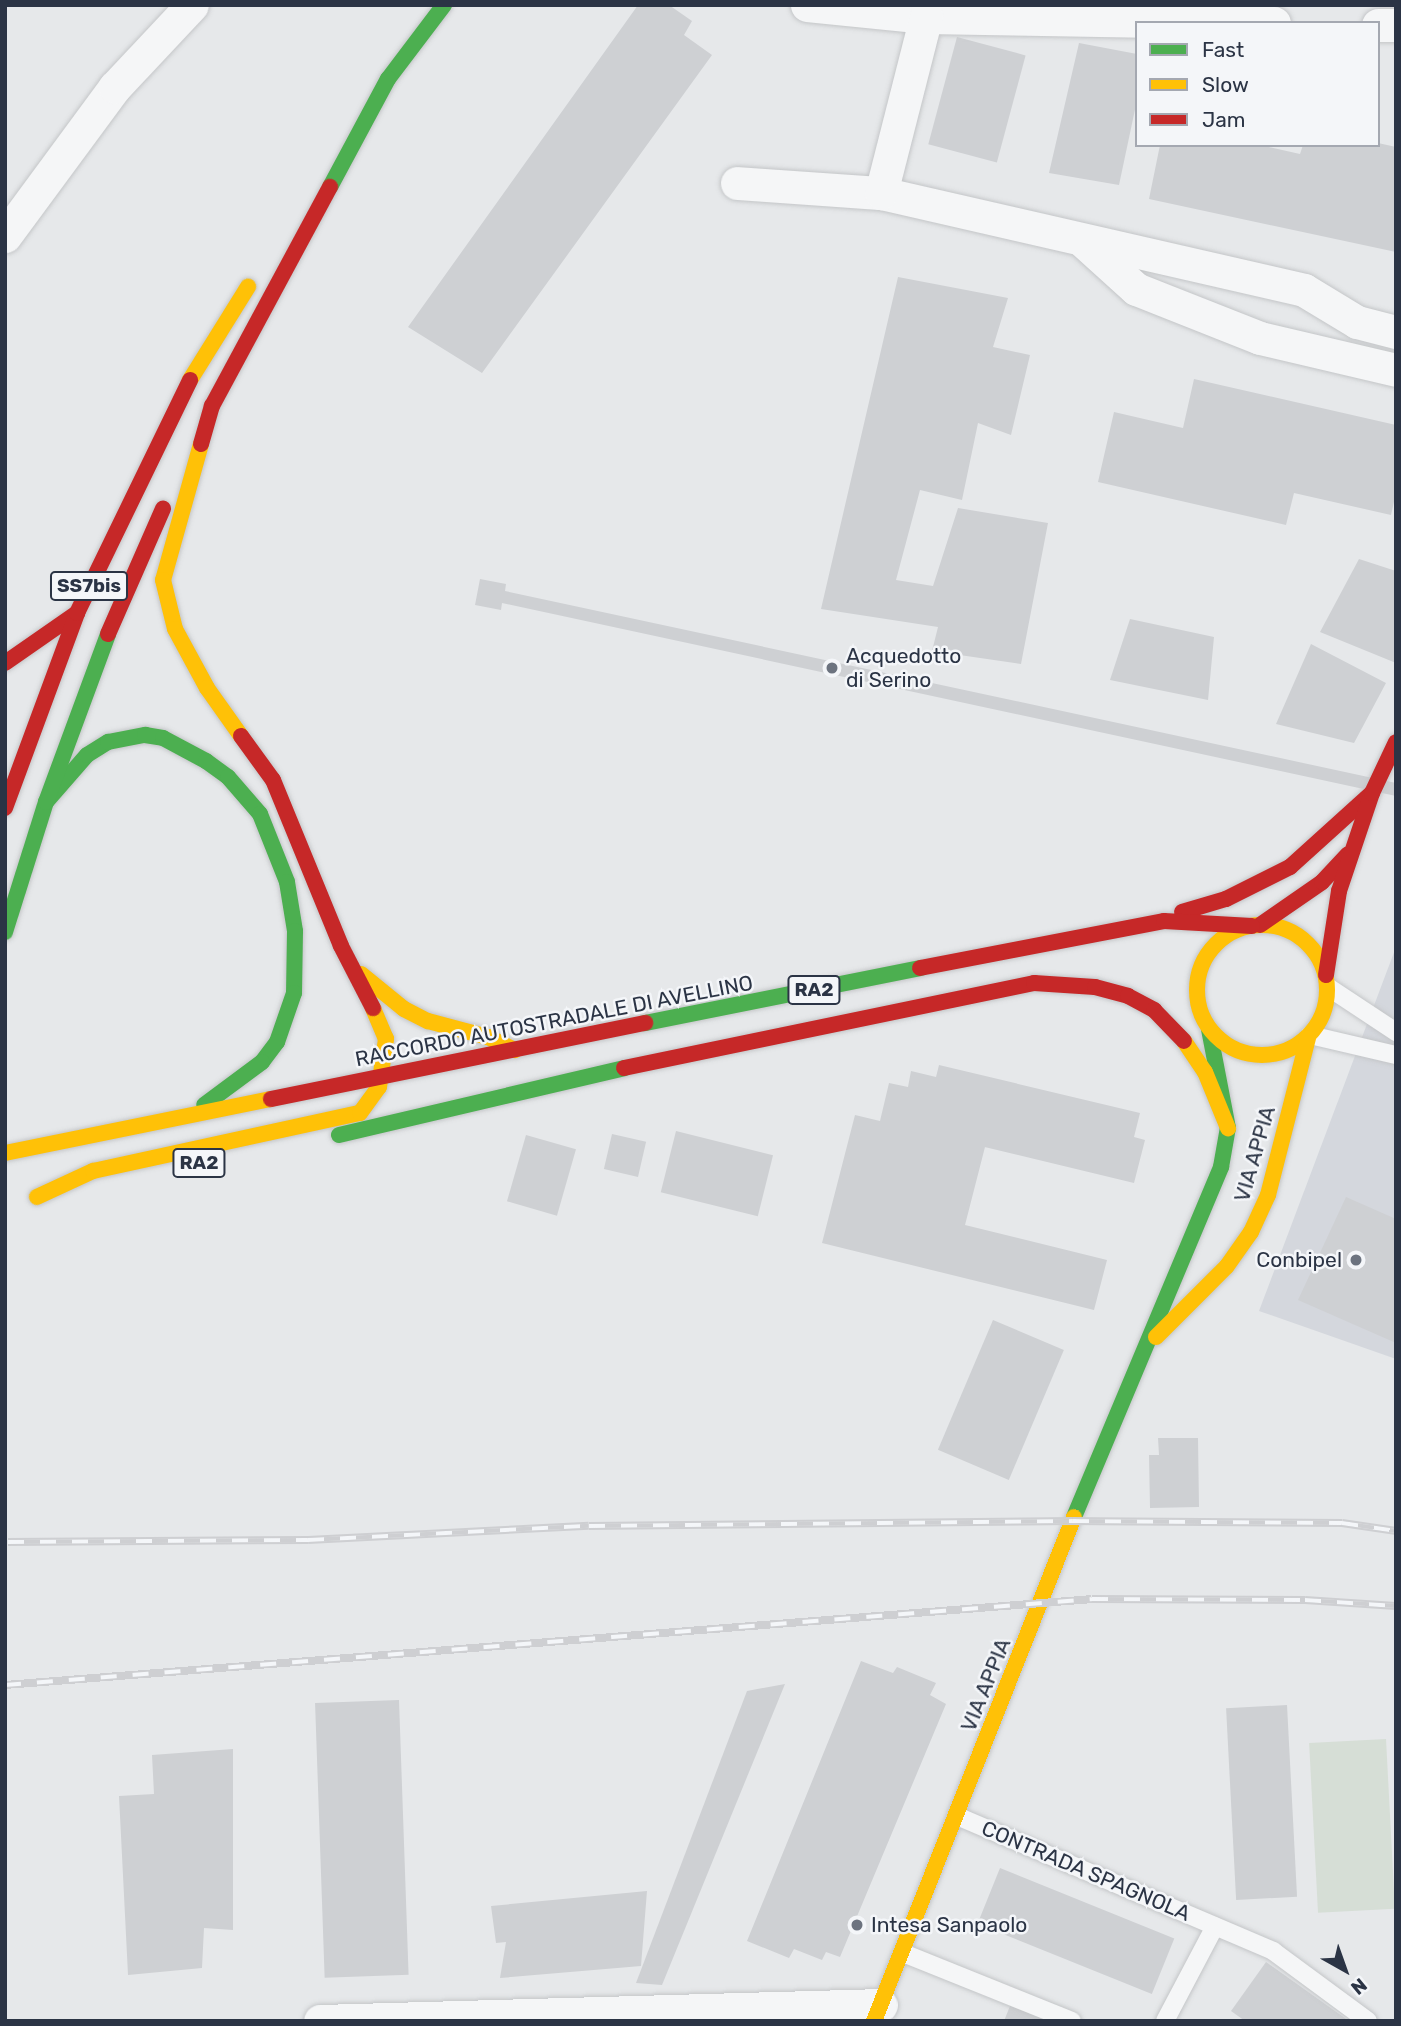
<!DOCTYPE html>
<style>
body{margin:0}
#map{position:relative;width:1401px;height:2026px;overflow:hidden;background:#e6e8ea;font-family:Rubik,sans-serif}
div>[style]{position:absolute}
.built>*{inset:0;background:#d4d7dd}
.green>*{inset:0;background:#d6ded6;transform-origin:0 0}
.building>*{inset:0;background:#ced0d3;transform-origin:0 0}
.roads{filter:drop-shadow(0 0 2px #c4c6c8) drop-shadow(0 0 2px #c4c6c8)}
.lane>*{height:18px;margin:-9px;padding:0 9px;transform-origin:9px;border-radius:9px;background:#f5f6f7}
.street>*{height:33px;margin:-16.5px;padding:0 16.5px;transform-origin:16.5px;border-radius:16.5px;background:#f5f6f7}
.fast>*{height:16px;margin:-8px;padding:0 8px;transform-origin:8px;border-radius:8px;background:#4caf50}
.slow>*{height:16px;margin:-8px;padding:0 8px;transform-origin:8px;border-radius:8px;background:#ffc107}
.slow>.ring{margin:-8px;padding:0;box-sizing:content-box;background:none;border:16px solid #ffc107;border-radius:50%}
.jam>*{height:16px;margin:-8px;padding:0 8px;transform-origin:8px;border-radius:8px;background:#c62828}
.rail>*{height:8px;margin-top:-4px;transform-origin:0;background:repeating-linear-gradient(90deg,#f4f6f9 0 16px,#cecfd2 0 32px);box-sizing:border-box;border-block:2px solid #cecfd2}
.dots>*{width:19px;height:19px;translate:-50% -50%;box-sizing:border-box;border:4px solid #f4f6f9;border-radius:50%}
span{translate:-50% -50%;white-space:nowrap;text-align:center;line-height:1.15;-webkit-text-stroke:5px #f4f6f9;paint-order:stroke}
.shield-label span{padding:2px 5px;background:#f4f6f9;border:2px solid;border-radius:5px;-webkit-text-stroke-width:0}
.shield-label{font-size:19px;color:#2b3445;font-weight:700}
.poi-label{font-size:21px;color:#2b3445}
.left{translate:0 -50%;text-align:left}
.right{translate:-100% -50%;text-align:right}
.street-label{font-size:21px;color:#2b3445}
.frame{position:absolute;inset:0;border:7px solid #2b3445;pointer-events:none}
.legend{position:absolute;left:1135px;top:21px;width:245px;height:126px;box-sizing:border-box;background:#f4f6f9;border:2px solid #a4a8b1;margin:0;padding:9px 12px;list-style:none;font-size:21px;color:#2b3445}
.legend li{display:flex;align-items:center;gap:14px;height:35px}
.legend b{width:35px;border:2px solid #a4a8b1}
.north{position:absolute;left:1310px;top:1935px;width:70px;height:70px;-webkit-text-stroke:5px #f4f6f9;paint-order:stroke;rotate:140deg;font-size:19px;font-weight:700;line-height:28px;text-align:center;color:#2b3445}
.north::after{content:'';display:block;margin:auto;width:24px;height:32px;background:#2b3445;clip-path:polygon(50% 0,100% 100%,50% 72%,0 100%)}
</style>
<div id="map">
<div class="built">
<i style="clip-path:polygon(1396px 947px,1396px 1359px,1259px 1311px)"></i>
</div>
<div class="green">
<i style="left:1386px;top:1739px;width:170px;height:77px;rotate:87deg"></i>
</div>
<div class="building">
<i style="clip-path:polygon(638px 5px,669px 5px,692px 21px,684px 35px,712px 55px,482px 373px,408px 327px)"></i>
<i style="left:957px;top:37px;width:71px;height:111px;rotate:15deg"></i>
<i style="clip-path:polygon(1079px 43px,1137px 54px,1137px 100px,1119px 185px,1049px 173px)"></i>
<i style="clip-path:polygon(1378px 143px,1396px 147px,1396px 252px,1149px 199px,1160px 145px,1260px 145px,1300px 154px,1303px 145px)"></i>
<i style="clip-path:polygon(898px 277px,1008px 298px,993px 347px,1030px 355px,1011px 435px,978px 423px,962px 500px,920px 490px,896px 580px,933px 586px,958px 508px,1048px 523px,1021px 664px,932px 651px,938px 627px,821px 609px)"></i>
<i style="clip-path:polygon(1194px 379px,1396px 425px,1396px 493px,1391px 515px,1294px 493px,1286px 525px,1098px 482px,1114px 412px,1183px 428px)"></i>
<i style="clip-path:polygon(1359px 559px,1396px 571px,1396px 663px,1320px 632px)"></i>
<i style="clip-path:polygon(480px 579px,506px 584px,505px 591px,1396px 783px,1396px 796px,502px 603px,501px 610px,475px 605px)"></i>
<i style="clip-path:polygon(1130px 619px,1214px 637px,1208px 700px,1110px 680px)"></i>
<i style="clip-path:polygon(1311px 644px,1386px 683px,1354px 743px,1276px 724px)"></i>
<i style="clip-path:polygon(939px 1065px,1140px 1113px,1134px 1137px,1145px 1140px,1134px 1183px,922px 1132px,985px 1147px,965px 1225px,1107px 1260px,1094px 1310px,822px 1243px,855px 1115px,880px 1121px,889px 1083px,908px 1087px,911px 1071px,936px 1077px)"></i>
<i style="left:676px;top:1131px;width:100px;height:63px;rotate:14deg"></i>
<i style="left:612px;top:1134px;width:35px;height:36px;rotate:13deg"></i>
<i style="left:526px;top:1135px;width:52px;height:69px;rotate:16deg"></i>
<i style="clip-path:polygon(1346px 1197px,1396px 1219px,1396px 1343px,1298px 1300px)"></i>
<i style="left:993px;top:1320px;width:77px;height:141px;rotate:23deg"></i>
<i style="clip-path:polygon(1158px 1438px,1198px 1438px,1199px 1507px,1150px 1508px,1149px 1455px,1159px 1455px)"></i>
<i style="clip-path:polygon(861px 1661px,893px 1673px,897px 1667px,936px 1683px,930px 1695px,946px 1704px,840px 1957px,826px 1952px,822px 1960px,794px 1949px,789px 1958px,747px 1941px)"></i>
<i style="clip-path:polygon(785px 1684px,662px 1985px,636px 1983px,747px 1691px)"></i>
<i style="left:399px;top:1700px;width:275px;height:84px;rotate:88deg"></i>
<i style="left:1287px;top:1705px;width:192px;height:61px;rotate:87deg"></i>
<i style="clip-path:polygon(233px 1749px,233px 1930px,204px 1928px,202px 1968px,128px 1975px,119px 1796px,154px 1794px,152px 1755px)"></i>
<i style="left:1000px;top:1868px;width:188px;height:60px;rotate:22deg"></i>
<i style="clip-path:polygon(647px 1891px,641px 1966px,500px 1978px,506px 1942px,496px 1943px,491px 1906px)"></i>
<i style="clip-path:polygon(1266px 1962px,1349px 2021px,1245px 2021px,1231px 2011px)"></i>
<i style="clip-path:polygon(1012px 2001px,1061px 2021px,1004px 2021px)"></i>
</div>
<div class="roads">
<div class="lane">
<i style="left:1328px;top:987px;width:82px;rotate:33.5deg"></i>
<i style="left:1310px;top:1035px;width:88px;rotate:13.1deg"></i>
<i style="left:957px;top:1816px;width:344px;rotate:23.1deg"></i>
<i style="left:1273px;top:1951px;width:118px;rotate:36.4deg"></i>
<i style="left:903px;top:1953px;width:182px;rotate:21.9deg"></i>
<i style="left:1165px;top:2021px;width:107px;rotate:-62.2deg"></i>
</div>
<div class="street">
<i style="left:807px;top:5px;width:120px;rotate:5.8deg"></i>
<i style="left:926px;top:17px;width:348px;rotate:1deg"></i>
<i style="left:1378px;top:25px;width:18px"></i>
<i style="left:737px;top:183px;width:144px;rotate:4deg"></i>
<i style="left:881px;top:193px;width:434px;rotate:12.9deg"></i>
<i style="left:1304px;top:290px;width:62px;rotate:31.1deg"></i>
<i style="left:1357px;top:322px;width:40px;rotate:14.4deg"></i>
<i style="left:881px;top:193px;width:182px;rotate:-75.7deg"></i>
<i style="left:5px;top:236px;width:185px;rotate:-53.6deg"></i>
<i style="left:115px;top:87px;width:112px;rotate:-46.8deg"></i>
<i style="left:1084px;top:242px;width:70px;rotate:42.1deg"></i>
<i style="left:1136px;top:289px;width:133px;rotate:21.6deg"></i>
<i style="left:1260px;top:338px;width:140px;rotate:13.2deg"></i>
<i style="left:320px;top:2021px;width:561px;rotate:-1.63deg"></i>
</div>
<div class="fast">
<i style="left:388px;top:79px;width:93px;rotate:-52.9deg"></i>
<i style="left:330px;top:187px;width:123px;rotate:-61.8deg"></i>
<i style="left:46px;top:802px;width:62px;rotate:-48.9deg"></i>
<i style="left:87px;top:755px;width:25px;rotate:-32deg"></i>
<i style="left:108px;top:742px;width:38px;rotate:-11deg"></i>
<i style="left:145px;top:735px;width:18px;rotate:9deg"></i>
<i style="left:163px;top:738px;width:49px;rotate:28.1deg"></i>
<i style="left:206px;top:761px;width:27px;rotate:36deg"></i>
<i style="left:228px;top:777px;width:49px;rotate:49.1deg"></i>
<i style="left:260px;top:814px;width:73px;rotate:68.3deg"></i>
<i style="left:287px;top:882px;width:50px;rotate:80.7deg"></i>
<i style="left:295px;top:931px;width:62px;rotate:90.9deg"></i>
<i style="left:294px;top:993px;width:52px;rotate:109.1deg"></i>
<i style="left:277px;top:1042px;width:25px;rotate:127deg"></i>
<i style="left:262px;top:1062px;width:72px;rotate:143.4deg"></i>
<i style="left:5px;top:932px;width:136px;rotate:-72.5deg"></i>
<i style="left:46px;top:802px;width:179px;rotate:-69.7deg"></i>
<i style="left:645px;top:1023px;width:280px;rotate:-11.3deg"></i>
<i style="left:339px;top:1135px;width:293px;rotate:-13.2deg"></i>
<i style="left:1074px;top:1517px;width:380px;rotate:-67.2deg"></i>
<i style="left:1221px;top:1167px;width:40px;rotate:-80deg"></i>
<i style="left:1228px;top:1128px;width:101px;rotate:-100.9deg"></i>
</div>
<div class="slow">
<i style="left:190px;top:380px;width:110px;rotate:-58.1deg"></i>
<i style="left:201px;top:444px;width:141px;rotate:105.6deg"></i>
<i style="left:163px;top:580px;width:50px;rotate:76.2deg"></i>
<i style="left:175px;top:629px;width:67px;rotate:61.5deg"></i>
<i style="left:207px;top:688px;width:59px;rotate:54.7deg"></i>
<i class="ring" style="left:1197px;top:925px;width:114px;height:114px"></i>
<i style="left:361px;top:974px;width:55px;rotate:39.1deg"></i>
<i style="left:404px;top:1009px;width:27px;rotate:27deg"></i>
<i style="left:428px;top:1021px;width:62px;rotate:14.9deg"></i>
<i style="left:488px;top:1037px;width:30px;rotate:26deg"></i>
<i style="left:1184px;top:1041px;width:37px;rotate:56deg"></i>
<i style="left:1205px;top:1072px;width:61px;rotate:67.7deg"></i>
<i style="left:5px;top:1153px;width:271px;rotate:-11.5deg"></i>
<i style="left:37px;top:1197px;width:62px;rotate:-24.9deg"></i>
<i style="left:93px;top:1171px;width:273px;rotate:-12.3deg"></i>
<i style="left:360px;top:1113px;width:32px;rotate:-54deg"></i>
<i style="left:379px;top:1087px;width:49px;rotate:-81.7deg"></i>
<i style="left:386px;top:1039px;width:34px;rotate:-113deg"></i>
<i style="left:1156px;top:1337px;width:100px;rotate:-45deg"></i>
<i style="left:1227px;top:1266px;width:42px;rotate:-54.8deg"></i>
<i style="left:1251px;top:1232px;width:41px;rotate:-65.3deg"></i>
<i style="left:1268px;top:1195px;width:162px;rotate:-75.7deg"></i>
<i style="left:874px;top:2021px;width:542px;rotate:-68.36deg"></i>
</div>
<div class="jam">
<i style="left:201px;top:444px;width:40px;rotate:-74deg"></i>
<i style="left:212px;top:406px;width:249px;rotate:-61.7deg"></i>
<i style="left:108px;top:634px;width:137px;rotate:-66.3deg"></i>
<i style="left:5px;top:663px;width:88px;rotate:-34.8deg"></i>
<i style="left:241px;top:736px;width:54px;rotate:54deg"></i>
<i style="left:273px;top:780px;width:179px;rotate:67.7deg"></i>
<i style="left:341px;top:946px;width:70px;rotate:62.7deg"></i>
<i style="left:5px;top:808px;width:208px;rotate:-69.7deg"></i>
<i style="left:77px;top:613px;width:259px;rotate:-64.1deg"></i>
<i style="left:1182px;top:912px;width:46px;rotate:-16.5deg"></i>
<i style="left:1226px;top:899px;width:72px;rotate:-26.6deg"></i>
<i style="left:1290px;top:867px;width:110px;rotate:-42.1deg"></i>
<i style="left:1260px;top:925px;width:75px;rotate:-34.7deg"></i>
<i style="left:1322px;top:882px;width:38px;rotate:-47deg"></i>
<i style="left:920px;top:968px;width:248px;rotate:-10.9deg"></i>
<i style="left:1164px;top:921px;width:88px;rotate:3.3deg"></i>
<i style="left:1326px;top:975px;width:85px;rotate:-81.2deg"></i>
<i style="left:1339px;top:891px;width:103px;rotate:-71.4deg"></i>
<i style="left:1372px;top:793px;width:56px;rotate:-64.8deg"></i>
<i style="left:624px;top:1068px;width:419px;rotate:-11.7deg"></i>
<i style="left:1034px;top:983px;width:61px;rotate:3.8deg"></i>
<i style="left:1095px;top:987px;width:34px;rotate:15deg"></i>
<i style="left:1128px;top:996px;width:30px;rotate:28deg"></i>
<i style="left:1154px;top:1010px;width:43px;rotate:45.9deg"></i>
<i style="left:271px;top:1099px;width:382px;rotate:-11.5deg"></i>
</div>
</div>
<div class="rail">
<i style="left:8px;top:1542px;width:300px;rotate:-0.4deg"></i>
<i style="left:308px;top:1540px;width:281px;rotate:-2.9deg"></i>
<i style="left:589px;top:1526px;width:484px;rotate:-0.6deg"></i>
<i style="left:1073px;top:1521px;width:269px;rotate:0.4deg"></i>
<i style="left:1342px;top:1523px;width:55px;rotate:8.4deg"></i>
<i style="left:5px;top:1685px;width:1090px;rotate:-4.52deg"></i>
<i style="left:1092px;top:1599px;width:213px;rotate:0.3deg"></i>
<i style="left:1305px;top:1600px;width:91px;rotate:3.8deg"></i>
</div>
<div class="dots">
<i style="left:832px;top:668px;background:#6c737f"></i>
<i style="left:1356px;top:1260px;background:#6c737f"></i>
<i style="left:857px;top:1925px;background:#6c737f"></i>
</div>
<div class="shield-label">
<span style="left:89px;top:586px">SS7bis</span>
<span style="left:814px;top:990px">RA2</span>
<span style="left:199px;top:1163px">RA2</span>
</div>
<div class="poi-label">
<span class="left" style="left:846px;top:668px">Acquedotto<br>di Serino</span>
<span class="right" style="left:1342px;top:1260px">Conbipel</span>
<span class="left" style="left:871px;top:1925px">Intesa Sanpaolo</span>
</div>
<div class="street-label">
<span style="left:554px;top:1021px;rotate:-11deg">RACCORDO AUTOSTRADALE DI AVELLINO</span>
<span style="left:1255px;top:1154px;rotate:-74deg">VIA APPIA</span>
<span style="left:986px;top:1685px;rotate:-68deg">VIA APPIA</span>
<span style="left:1086px;top:1871px;rotate:23deg">CONTRADA SPAGNOLA</span>
</div>
<div class="frame"></div>
<ul class="legend">
<li><b style="height:9px;background:#4caf50"></b>Fast</li>
<li><b style="height:9px;background:#ffc107"></b>Slow</li>
<li><b style="height:9px;background:#c62828"></b>Jam</li>
</ul>
<div class="north">N</div>
</div>
